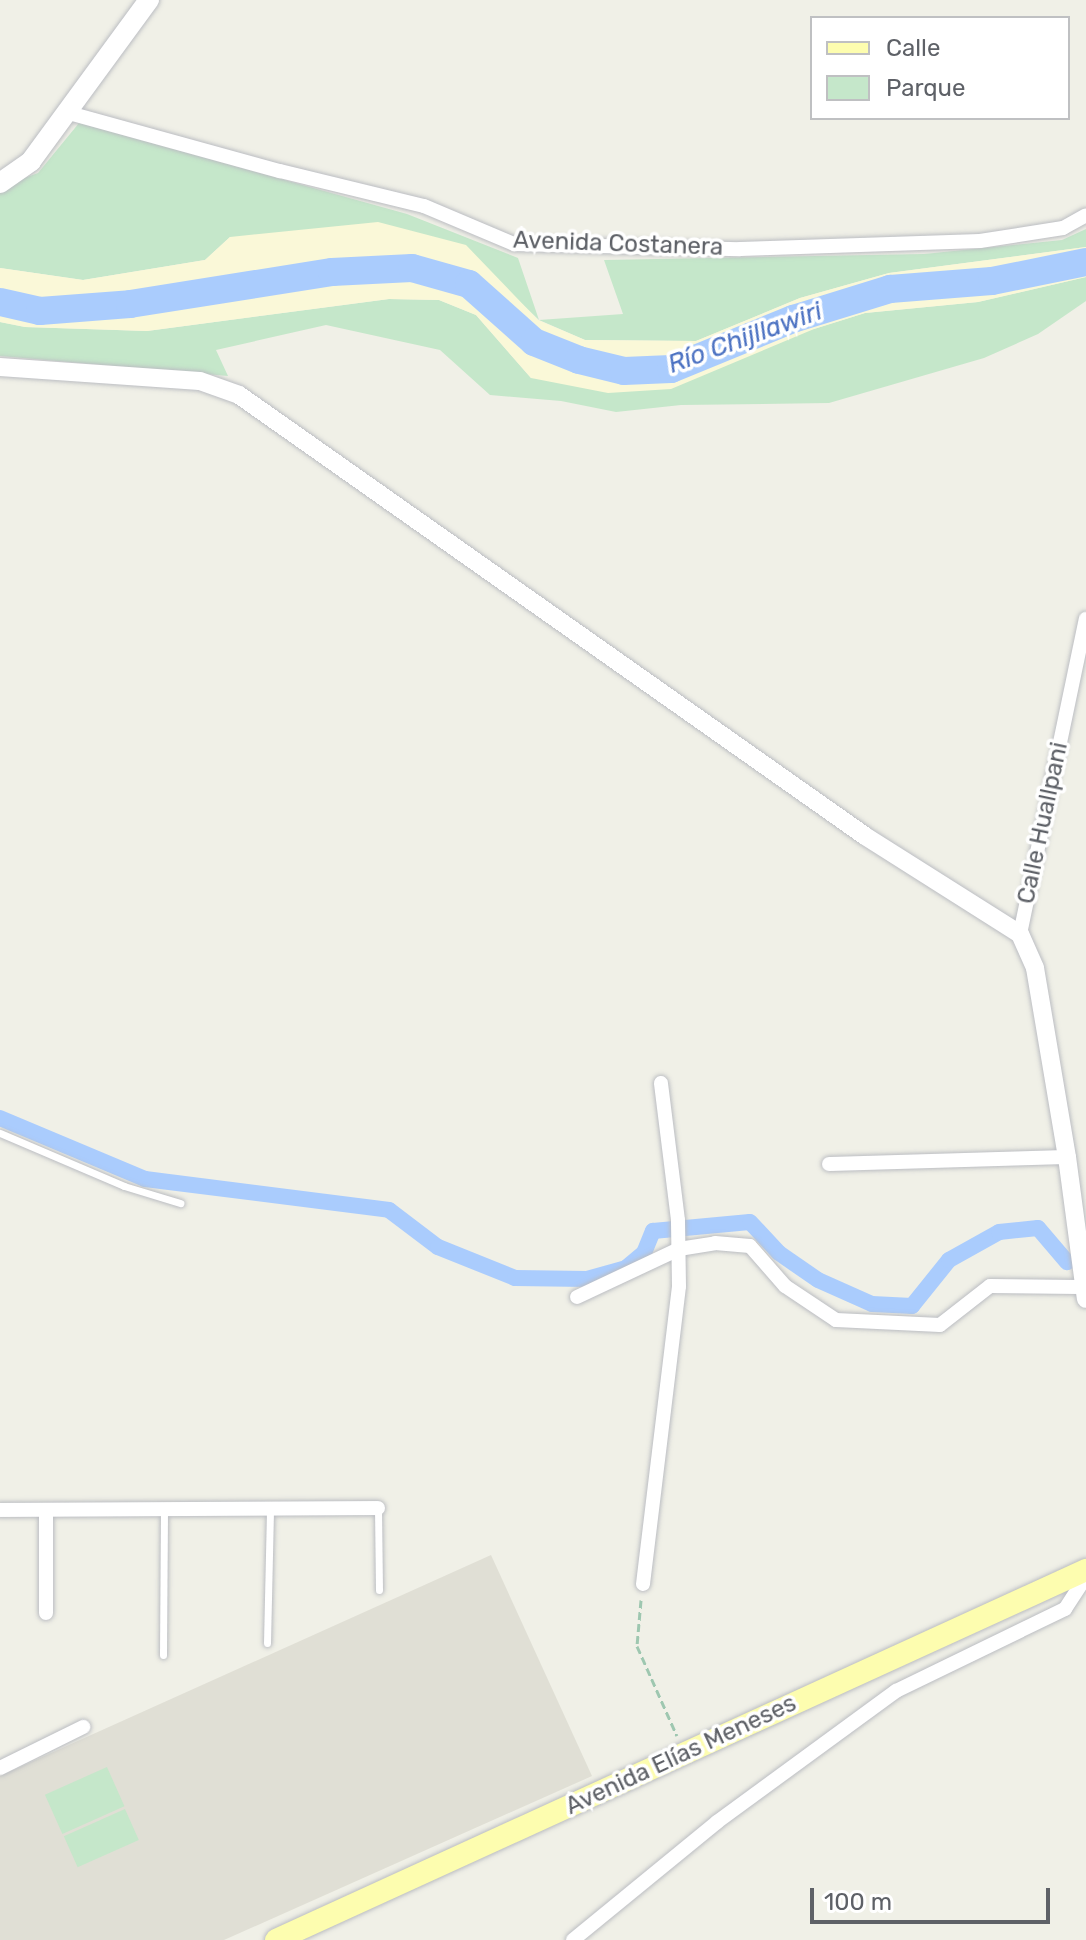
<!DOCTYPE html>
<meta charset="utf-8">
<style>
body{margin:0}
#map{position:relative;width:1086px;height:1940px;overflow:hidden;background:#f0f0e7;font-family:Rubik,sans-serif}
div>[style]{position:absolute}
.education>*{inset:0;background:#e0dfd5}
.green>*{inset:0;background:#c5e7ca;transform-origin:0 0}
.sand>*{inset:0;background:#faf8d8}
.canal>*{height:16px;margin:-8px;padding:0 8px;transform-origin:8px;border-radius:8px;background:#aaccfd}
.river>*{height:28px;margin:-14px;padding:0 14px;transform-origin:14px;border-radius:14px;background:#aaccfd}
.path>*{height:3px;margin-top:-1.5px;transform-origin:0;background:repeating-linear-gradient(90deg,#9ec7b0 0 8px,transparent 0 12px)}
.roads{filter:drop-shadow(0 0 2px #bbbdc2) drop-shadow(0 0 2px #bbbdc2)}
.service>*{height:7px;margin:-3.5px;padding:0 3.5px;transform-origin:3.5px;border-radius:3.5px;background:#fff}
.minor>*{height:14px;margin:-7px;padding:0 7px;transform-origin:7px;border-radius:7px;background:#fff}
.tertiary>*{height:18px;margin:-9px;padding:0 9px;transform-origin:9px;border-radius:9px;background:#fff}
.secondary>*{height:20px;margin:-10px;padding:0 10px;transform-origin:10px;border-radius:10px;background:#fff}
.primary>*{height:22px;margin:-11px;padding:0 11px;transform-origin:11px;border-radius:11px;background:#fdfdaf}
span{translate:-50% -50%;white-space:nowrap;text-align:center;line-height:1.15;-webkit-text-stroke:7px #fff;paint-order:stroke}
.street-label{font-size:24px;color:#5e6167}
.water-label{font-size:26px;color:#4c72c2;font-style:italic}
.legend{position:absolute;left:810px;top:16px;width:260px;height:104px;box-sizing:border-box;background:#fff;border:2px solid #bfc0c2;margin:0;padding:10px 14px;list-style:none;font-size:24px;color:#5e6167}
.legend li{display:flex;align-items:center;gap:16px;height:40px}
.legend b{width:40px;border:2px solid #bfc0c2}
.scale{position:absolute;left:810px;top:1888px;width:240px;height:36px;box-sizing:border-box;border:4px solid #5e6167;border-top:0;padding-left:10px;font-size:24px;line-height:28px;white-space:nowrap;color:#5e6167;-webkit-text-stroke:6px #fff;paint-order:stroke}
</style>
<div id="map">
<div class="education">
<i style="clip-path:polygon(491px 1555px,592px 1776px,224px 1940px,0 1940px,0 1776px)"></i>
</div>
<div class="green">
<i style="clip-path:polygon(79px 123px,407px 214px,518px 258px,539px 320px,623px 314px,604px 260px,924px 254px,1062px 240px,1086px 229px,1086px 247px,889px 273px,800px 298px,696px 341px,585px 340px,539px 320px,515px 297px,230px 237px,205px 260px,83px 280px,0 268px,0 187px,38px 173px)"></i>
<i style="clip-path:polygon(1086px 277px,1086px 301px,1038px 334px,984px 358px,829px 403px,681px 405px,616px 412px,561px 401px,490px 395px,440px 350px,326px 325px,216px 350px,228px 376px,0 356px,0 322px,25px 327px,147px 331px,389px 299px,439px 300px,476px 315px,531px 378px,814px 329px,865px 313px,978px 302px)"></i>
<i style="left:107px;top:1767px;width:43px;height:68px;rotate:66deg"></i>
<i style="left:125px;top:1809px;width:34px;height:67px;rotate:66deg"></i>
</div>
<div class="sand">
<i style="clip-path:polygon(378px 222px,466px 245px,538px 320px,585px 340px,696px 341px,800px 298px,889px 273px,1086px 247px,1086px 277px,978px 302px,865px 313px,814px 329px,671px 389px,608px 393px,531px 378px,476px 315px,439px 300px,389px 299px,147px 331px,25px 327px,0 322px,0 268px,83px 280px,205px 260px,230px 237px)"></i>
</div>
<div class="canal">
<i style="left:0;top:1118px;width:157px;rotate:22.8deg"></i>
<i style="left:145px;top:1179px;width:246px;rotate:7.2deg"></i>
<i style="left:389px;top:1210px;width:61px;rotate:37.1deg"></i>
<i style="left:438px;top:1247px;width:83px;rotate:21.9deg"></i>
<i style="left:515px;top:1278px;width:72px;rotate:0.8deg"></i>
<i style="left:587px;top:1279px;width:41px;rotate:-15.8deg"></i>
<i style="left:626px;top:1268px;width:23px;rotate:-40deg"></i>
<i style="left:644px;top:1253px;width:24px;rotate:-68deg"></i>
<i style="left:653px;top:1231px;width:97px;rotate:-5.3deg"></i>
<i style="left:750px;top:1222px;width:42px;rotate:46.9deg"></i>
<i style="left:779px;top:1253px;width:47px;rotate:34.7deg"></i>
<i style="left:818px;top:1280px;width:59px;rotate:24deg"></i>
<i style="left:872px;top:1304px;width:40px;rotate:2.9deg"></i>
<i style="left:912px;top:1306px;width:59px;rotate:-51.2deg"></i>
<i style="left:949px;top:1260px;width:57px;rotate:-29.2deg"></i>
<i style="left:999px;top:1232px;width:39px;rotate:-6deg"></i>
<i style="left:1038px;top:1228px;width:45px;rotate:49.5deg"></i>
</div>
<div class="river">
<i style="left:0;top:302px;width:41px;rotate:12.7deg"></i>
<i style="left:40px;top:311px;width:90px;rotate:-4.4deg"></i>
<i style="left:130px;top:304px;width:205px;rotate:-9deg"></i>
<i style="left:332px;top:272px;width:80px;rotate:-2.9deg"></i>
<i style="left:412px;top:268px;width:59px;rotate:15.7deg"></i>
<i style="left:469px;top:284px;width:87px;rotate:41.7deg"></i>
<i style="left:534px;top:342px;width:48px;rotate:21.8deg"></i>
<i style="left:579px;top:360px;width:46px;rotate:13.7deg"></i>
<i style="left:624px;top:371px;width:47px;rotate:-2.4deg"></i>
<i style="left:671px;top:369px;width:132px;rotate:-22.3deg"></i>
<i style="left:793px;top:319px;width:102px;rotate:-17.2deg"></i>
<i style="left:890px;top:289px;width:102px;rotate:-4.5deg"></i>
<i style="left:992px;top:281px;width:96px;rotate:-11.4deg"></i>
</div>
<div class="path">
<i style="left:641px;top:1600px;width:46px;rotate:95deg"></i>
<i style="left:637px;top:1646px;width:98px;rotate:66deg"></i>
</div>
<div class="roads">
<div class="service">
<i style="left:0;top:1133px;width:135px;rotate:23.1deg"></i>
<i style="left:124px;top:1186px;width:59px;rotate:16.9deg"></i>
<i style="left:378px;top:1508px;width:82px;rotate:89.3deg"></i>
<i style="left:267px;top:1643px;width:135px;rotate:-88.7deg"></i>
<i style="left:163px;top:1655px;width:146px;rotate:-89.6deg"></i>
</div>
<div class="minor">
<i style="left:69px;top:113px;width:219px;rotate:15.4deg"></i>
<i style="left:280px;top:171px;width:148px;rotate:13.7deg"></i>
<i style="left:424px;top:206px;width:98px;rotate:22.9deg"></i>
<i style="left:514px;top:244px;width:226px;rotate:1.3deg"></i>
<i style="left:740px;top:249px;width:240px;rotate:-1.9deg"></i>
<i style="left:980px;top:241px;width:84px;rotate:-8.9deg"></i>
<i style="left:1063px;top:228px;width:26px;rotate:-29deg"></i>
<i style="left:1020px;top:934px;width:322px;rotate:-78.2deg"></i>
<i style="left:829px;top:1164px;width:238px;rotate:-1.7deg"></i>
<i style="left:577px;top:1297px;width:113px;rotate:-25.2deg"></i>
<i style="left:679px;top:1249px;width:36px;rotate:-9deg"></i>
<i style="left:715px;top:1243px;width:35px;rotate:5deg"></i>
<i style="left:750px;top:1246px;width:53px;rotate:48.8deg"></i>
<i style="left:785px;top:1286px;width:61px;rotate:33.7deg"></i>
<i style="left:836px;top:1320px;width:104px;rotate:2.8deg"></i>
<i style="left:940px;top:1325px;width:63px;rotate:-38deg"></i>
<i style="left:990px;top:1286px;width:95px;rotate:0.6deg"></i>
<i style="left:0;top:1510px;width:378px;rotate:-0.3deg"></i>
<i style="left:46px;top:1510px;width:103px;rotate:90deg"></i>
<i style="left:643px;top:1584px;width:300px;rotate:-83.1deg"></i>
<i style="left:679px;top:1286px;width:66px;rotate:-90.9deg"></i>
<i style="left:678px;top:1220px;width:138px;rotate:-97.1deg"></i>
<i style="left:0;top:1768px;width:93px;rotate:-26.3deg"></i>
<i style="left:573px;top:1940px;width:186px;rotate:-39.3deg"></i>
<i style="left:717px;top:1822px;width:222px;rotate:-36.2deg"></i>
<i style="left:896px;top:1691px;width:188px;rotate:-25.9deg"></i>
<i style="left:1065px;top:1609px;width:38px;rotate:-57deg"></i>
</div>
<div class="tertiary">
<i style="left:0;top:367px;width:200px;rotate:4deg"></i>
<i style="left:200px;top:381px;width:41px;rotate:19.7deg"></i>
<i style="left:239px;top:395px;width:766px;rotate:35.16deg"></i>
<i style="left:865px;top:836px;width:183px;rotate:32.3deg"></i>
<i style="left:1020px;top:934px;width:37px;rotate:66deg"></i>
<i style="left:1035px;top:968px;width:192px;rotate:80.4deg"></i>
<i style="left:1067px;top:1157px;width:143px;rotate:82.4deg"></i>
</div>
<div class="secondary">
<i style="left:0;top:183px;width:38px;rotate:-35deg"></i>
<i style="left:31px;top:161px;width:200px;rotate:-53.8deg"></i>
</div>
<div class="primary">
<i style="left:276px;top:1940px;width:891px;rotate:-24.55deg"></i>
</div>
</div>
<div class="street-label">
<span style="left:618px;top:244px;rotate:2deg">Avenida Costanera</span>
<span style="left:1043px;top:823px;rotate:-78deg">Calle Huallpani</span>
<span style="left:681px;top:1755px;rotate:-25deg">Avenida Elías Meneses</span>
</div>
<div class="water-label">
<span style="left:745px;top:338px;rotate:-20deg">Río Chijllawiri</span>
</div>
<ul class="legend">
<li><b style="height:10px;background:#fdfdaf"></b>Calle</li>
<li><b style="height:22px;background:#c5e7ca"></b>Parque</li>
</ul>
<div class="scale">100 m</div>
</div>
